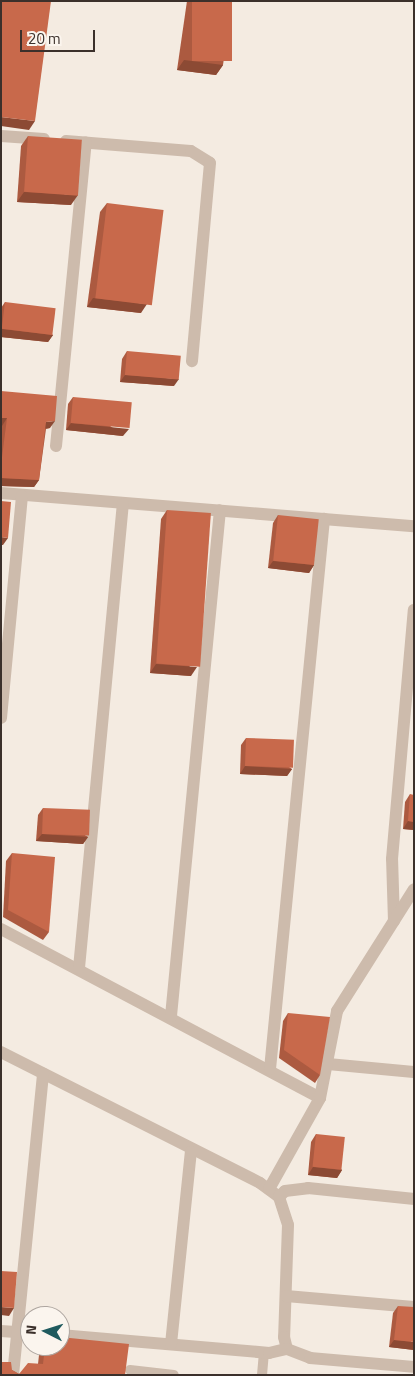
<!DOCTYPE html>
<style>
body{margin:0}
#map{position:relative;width:415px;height:1376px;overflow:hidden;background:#f4ebe1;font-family:"Titillium Web",sans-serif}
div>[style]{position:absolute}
.service>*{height:10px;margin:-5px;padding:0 5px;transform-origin:5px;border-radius:5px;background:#cdbbac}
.minor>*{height:12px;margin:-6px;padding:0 6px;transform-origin:6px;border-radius:6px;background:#cdbbac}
.wall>*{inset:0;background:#ac5a40}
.shaded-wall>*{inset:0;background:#8c4a34}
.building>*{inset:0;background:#c8694b;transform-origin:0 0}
span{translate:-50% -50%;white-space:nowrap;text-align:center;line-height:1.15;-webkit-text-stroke:4px #fbf5ee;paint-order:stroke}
.frame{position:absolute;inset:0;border:2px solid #3b302b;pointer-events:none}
.north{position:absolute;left:20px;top:1306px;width:50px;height:50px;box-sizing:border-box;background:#fbf5ee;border:1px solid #aea6a0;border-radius:50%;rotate:275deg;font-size:14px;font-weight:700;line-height:20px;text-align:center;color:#3b302b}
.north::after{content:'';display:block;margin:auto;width:18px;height:22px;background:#1f5a5e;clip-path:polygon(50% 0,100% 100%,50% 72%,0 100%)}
.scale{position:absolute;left:20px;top:30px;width:75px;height:22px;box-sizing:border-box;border:2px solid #3b302b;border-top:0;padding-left:6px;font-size:15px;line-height:18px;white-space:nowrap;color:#3b302b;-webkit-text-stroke:4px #fbf5ee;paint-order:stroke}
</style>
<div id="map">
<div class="service">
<i style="left:130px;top:1370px;width:44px;rotate:6.5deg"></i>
<i style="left:262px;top:1375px;width:23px;rotate:-85deg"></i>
</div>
<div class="minor">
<i style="left:1px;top:136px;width:43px;rotate:4deg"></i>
<i style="left:66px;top:141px;width:125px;rotate:4.6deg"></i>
<i style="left:191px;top:151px;width:22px;rotate:32deg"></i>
<i style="left:210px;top:163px;width:199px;rotate:95.2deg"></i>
<i style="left:56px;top:446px;width:305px;rotate:-84.4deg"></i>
<i style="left:1px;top:493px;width:414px;rotate:4.6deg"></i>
<i style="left:1px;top:718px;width:223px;rotate:-84.6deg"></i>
<i style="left:394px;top:921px;width:62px;rotate:-91.8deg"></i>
<i style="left:392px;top:859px;width:250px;rotate:-85deg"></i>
<i style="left:1px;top:929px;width:361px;rotate:27.9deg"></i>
<i style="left:79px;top:968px;width:466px;rotate:-84.6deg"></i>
<i style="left:171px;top:1016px;width:508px;rotate:-84.47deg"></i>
<i style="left:1px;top:1052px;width:290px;rotate:26.8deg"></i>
<i style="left:260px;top:1183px;width:24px;rotate:36deg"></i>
<i style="left:279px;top:1197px;width:29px;rotate:72deg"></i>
<i style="left:288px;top:1225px;width:112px;rotate:92deg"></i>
<i style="left:284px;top:1337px;width:12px;rotate:76deg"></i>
<i style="left:287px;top:1349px;width:25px;rotate:21deg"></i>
<i style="left:310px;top:1358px;width:104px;rotate:4.9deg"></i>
<i style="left:328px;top:1064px;width:86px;rotate:5.3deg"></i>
<i style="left:270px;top:1069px;width:553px;rotate:-84.39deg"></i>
<i style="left:269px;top:1189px;width:104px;rotate:-60.7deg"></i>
<i style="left:320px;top:1098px;width:89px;rotate:-78.9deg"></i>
<i style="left:337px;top:1011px;width:144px;rotate:-57.7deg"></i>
<i style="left:279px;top:1197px;width:8px;rotate:-45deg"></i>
<i style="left:285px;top:1191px;width:23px;rotate:-7deg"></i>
<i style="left:308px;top:1188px;width:107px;rotate:5.9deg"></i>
<i style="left:286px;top:1296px;width:128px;rotate:4.9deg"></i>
<i style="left:1px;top:1331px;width:29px;rotate:4deg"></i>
<i style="left:60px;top:1335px;width:210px;rotate:4.9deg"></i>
<i style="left:269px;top:1353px;width:18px;rotate:-13deg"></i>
<i style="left:171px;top:1344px;width:193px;rotate:-84.1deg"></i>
<i style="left:13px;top:1375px;width:303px;rotate:-84.3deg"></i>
</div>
<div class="wall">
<i style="clip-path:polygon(187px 1px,232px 1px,223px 65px,216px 75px,177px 70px)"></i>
<i style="clip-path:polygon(28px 136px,71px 205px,17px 202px,21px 146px)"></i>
<i style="clip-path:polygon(107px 203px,141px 313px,87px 307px,100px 212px)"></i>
<i style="clip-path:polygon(5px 302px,53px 335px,48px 342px,1px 337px,1px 308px)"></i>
<i style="clip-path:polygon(127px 351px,174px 386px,120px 382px,122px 359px)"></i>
<i style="clip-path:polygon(1px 391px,50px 428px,46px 429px,39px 480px,34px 487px,1px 486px)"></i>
<i style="clip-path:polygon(73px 397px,123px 436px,66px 430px,68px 404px)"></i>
<i style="clip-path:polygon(167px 510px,191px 676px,150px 673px,161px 519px)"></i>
<i style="clip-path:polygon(278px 515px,314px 565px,309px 573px,268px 568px,273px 523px)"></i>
<i style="clip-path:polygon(246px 738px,292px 769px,287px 776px,240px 774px,241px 745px)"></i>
<i style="clip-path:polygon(410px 794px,414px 830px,403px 829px,405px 802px)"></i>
<i style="clip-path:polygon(43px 808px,88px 837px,83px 844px,36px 841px,38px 815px)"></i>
<i style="clip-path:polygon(12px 853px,49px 932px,43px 940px,3px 917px,6px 861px)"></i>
<i style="clip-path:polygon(288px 1013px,320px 1075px,315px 1083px,279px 1058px,283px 1021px)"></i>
<i style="clip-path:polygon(316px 1134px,342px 1170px,337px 1178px,308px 1175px,311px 1142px)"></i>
<i style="clip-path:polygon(398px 1306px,414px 1350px,389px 1347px,393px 1313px)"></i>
<i style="clip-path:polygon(40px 1346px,60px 1346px,125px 1375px,1px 1375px,12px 1370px,19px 1374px,38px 1364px)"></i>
</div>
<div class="shaded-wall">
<i style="clip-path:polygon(184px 60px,223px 65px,216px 75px,177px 70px)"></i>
<i style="clip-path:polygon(1px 117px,35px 121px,29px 130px,1px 126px)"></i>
<i style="clip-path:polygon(24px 192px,78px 195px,71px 205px,17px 202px)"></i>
<i style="clip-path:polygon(93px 298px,147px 304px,141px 313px,87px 307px)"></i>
<i style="clip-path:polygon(2px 329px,53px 335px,48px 342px,1px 337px,1px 331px)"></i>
<i style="clip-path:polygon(125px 375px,179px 379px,174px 386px,120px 382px)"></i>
<i style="clip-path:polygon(1px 418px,7px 418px,2px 426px,1px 426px)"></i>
<i style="clip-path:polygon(55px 421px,50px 428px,41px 429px,46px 422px)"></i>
<i style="clip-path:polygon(71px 423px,129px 429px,123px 436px,66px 430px)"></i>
<i style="clip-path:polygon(1px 478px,39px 480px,34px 487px,1px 486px)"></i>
<i style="clip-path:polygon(1px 537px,8px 538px,3px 545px,1px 545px)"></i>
<i style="clip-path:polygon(273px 561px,314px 565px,309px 573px,268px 568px)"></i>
<i style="clip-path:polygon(156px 664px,197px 667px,191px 676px,150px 673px)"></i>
<i style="clip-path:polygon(245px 766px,292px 769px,287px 776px,240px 774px)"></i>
<i style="clip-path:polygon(408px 821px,414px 822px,414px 830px,403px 829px)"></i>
<i style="clip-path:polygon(42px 834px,88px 837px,83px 844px,36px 841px)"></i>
<i style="clip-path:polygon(313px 1167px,342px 1170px,337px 1178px,308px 1175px)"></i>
<i style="clip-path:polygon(1px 1307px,14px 1308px,9px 1316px,1px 1315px)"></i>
<i style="clip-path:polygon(394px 1340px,414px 1342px,414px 1350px,389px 1347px)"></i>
</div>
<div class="building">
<i style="clip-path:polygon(1px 1px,51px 1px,35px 121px,1px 117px)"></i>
<i style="left:192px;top:1px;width:40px;height:60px"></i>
<i style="left:28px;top:136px;width:54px;height:56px;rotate:4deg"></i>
<i style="left:107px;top:203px;width:57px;height:96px;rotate:7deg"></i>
<i style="left:5px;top:302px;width:51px;height:27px;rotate:7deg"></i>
<i style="left:127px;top:351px;width:54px;height:24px;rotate:5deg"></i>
<i style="clip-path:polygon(1px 391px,57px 396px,55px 421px,46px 422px,39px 480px,1px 478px,1px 465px,7px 418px,1px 418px)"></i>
<i style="left:73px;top:397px;width:59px;height:26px;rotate:5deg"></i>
<i style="clip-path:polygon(1px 501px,11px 502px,8px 538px,1px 537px)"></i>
<i style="left:167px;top:510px;width:44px;height:154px;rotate:4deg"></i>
<i style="left:278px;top:515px;width:41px;height:46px;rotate:6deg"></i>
<i style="left:246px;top:738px;width:48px;height:28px;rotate:2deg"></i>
<i style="clip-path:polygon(410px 794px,414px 795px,414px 822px,408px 821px)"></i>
<i style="left:43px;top:808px;width:47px;height:26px;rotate:2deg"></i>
<i style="clip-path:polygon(12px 853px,55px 857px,49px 932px,8px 910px)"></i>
<i style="clip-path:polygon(288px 1013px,330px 1017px,320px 1075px,284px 1050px)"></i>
<i style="left:316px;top:1134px;width:29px;height:33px;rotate:6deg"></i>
<i style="clip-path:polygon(1px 1271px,17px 1272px,14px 1308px,1px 1307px)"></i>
<i style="clip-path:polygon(398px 1306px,414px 1307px,414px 1342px,394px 1340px)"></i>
<i style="clip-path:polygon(60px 1337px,129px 1344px,125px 1375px,1px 1375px,1px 1362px,11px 1362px,12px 1370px,19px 1374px,28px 1363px,43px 1364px,45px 1346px,60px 1346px)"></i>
</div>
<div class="frame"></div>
<div class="north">N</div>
<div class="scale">20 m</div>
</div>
